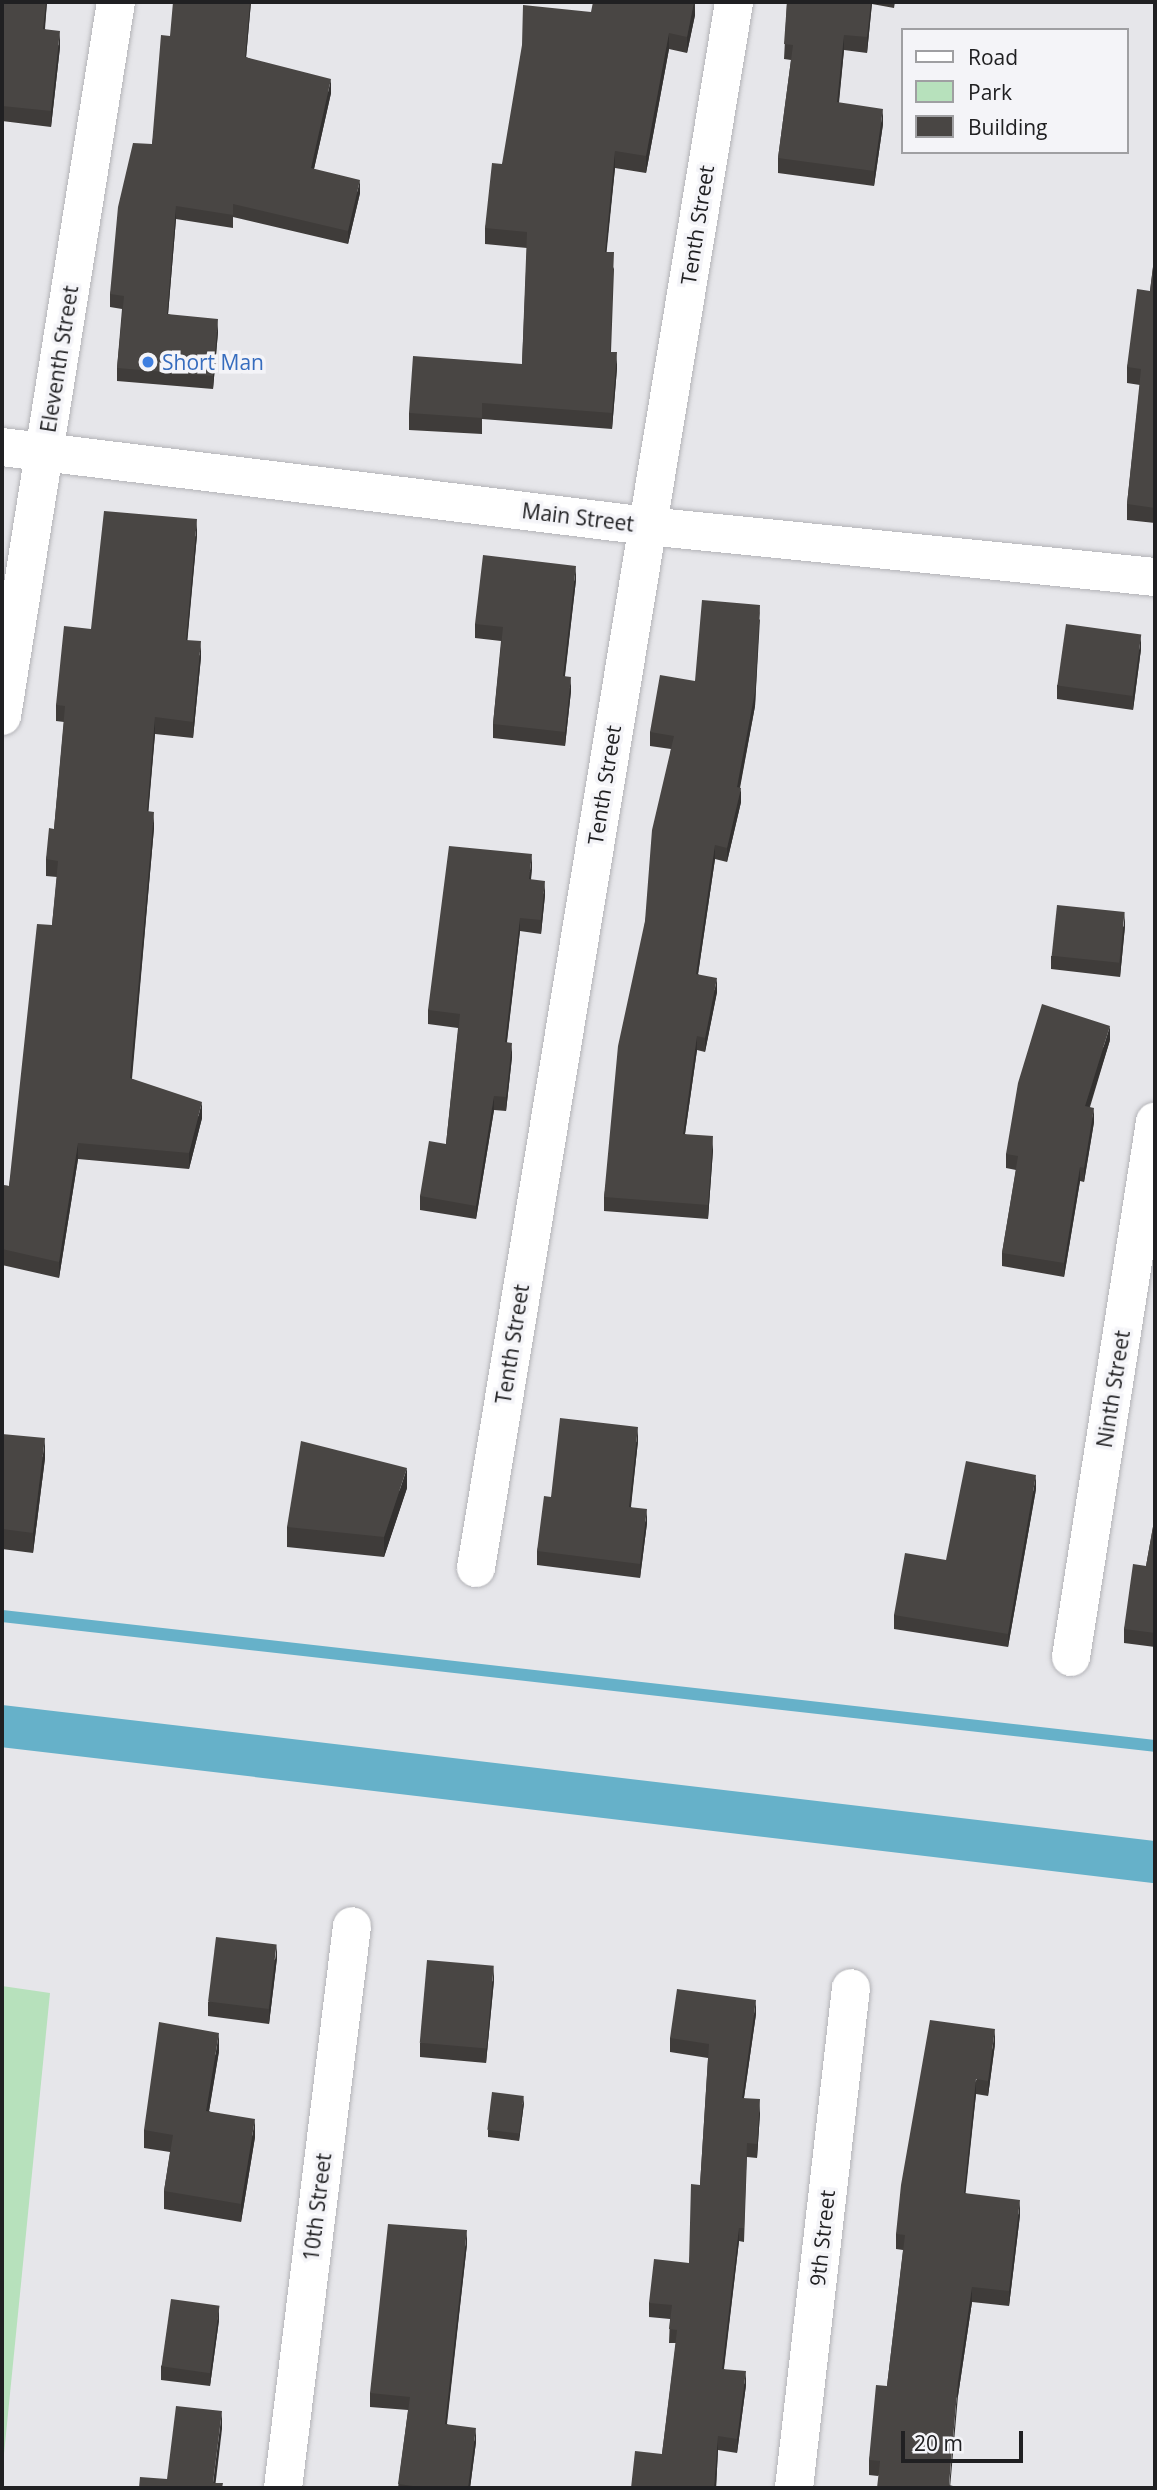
<!DOCTYPE html>
<style>
body{margin:0}
#map{position:relative;width:1157px;height:2490px;overflow:hidden;background:#e6e6ea;font-family:"Open Sans",sans-serif}
div>[style]{position:absolute}
.green>*{inset:0;background:#b7e1bc}
.stream>*{height:12px;margin:-6px;padding:0 6px;transform-origin:6px;border-radius:6px;background:#66b1c9}
.canal>*{height:42px;margin:-21px;padding:0 21px;transform-origin:21px;border-radius:21px;background:#66b1c9}
.roads{filter:drop-shadow(0 0 2px #b3b3b7) drop-shadow(0 0 2px #b3b3b7)}
.minor>*{height:38px;margin:-19px;padding:0 19px;transform-origin:19px;border-radius:19px;background:#fff}
.wall>*{inset:0;background:#3f3c3a}
.shaded-wall>*{inset:0;background:#333130}
.building>*{inset:0;background:#494644;transform-origin:0 0}
.dots>*{width:19px;height:19px;translate:-50% -50%;box-sizing:border-box;border:4px solid #f4f4f8;border-radius:50%}
span{translate:-50% -50%;white-space:nowrap;text-align:center;line-height:1.15;-webkit-text-stroke:7px #f4f4f8;paint-order:stroke}
.street-label{font-size:21px;color:#202022}
.shop-label{font-size:21px;color:#366cbe}
.left{translate:0 -50%;text-align:left}
.frame{position:absolute;inset:0;border:4px solid #202022;pointer-events:none}
.legend{position:absolute;left:901px;top:28px;width:228px;height:126px;box-sizing:border-box;background:#f4f4f8;border:2px solid #9f9fa2;margin:0;padding:9px 12px;list-style:none;font-size:21px;color:#202022}
.legend li{display:flex;align-items:center;gap:14px;height:35px}
.legend b{width:35px;border:2px solid #9f9fa2}
.scale{position:absolute;left:901px;top:2431px;width:122px;height:32px;box-sizing:border-box;border:4px solid #202022;border-top:0;padding-left:9px;font-size:21px;line-height:24px;white-space:nowrap;color:#202022;-webkit-text-stroke:5px #f4f4f8;paint-order:stroke}
</style>
<div id="map">
<div class="green">
<i style="clip-path:polygon(2px 1986px,50px 1993px,2px 2474px)"></i>
</div>
<div class="stream">
<i style="left:2px;top:1616px;width:1160px;rotate:6.43deg"></i>
</div>
<div class="canal">
<i style="left:2px;top:1726px;width:1161px;rotate:6.73deg"></i>
</div>
<div class="roads">
<div class="minor">
<i style="left:2px;top:447px;width:650px;rotate:6.98deg"></i>
<i style="left:647px;top:526px;width:511px;rotate:5.73deg"></i>
<i style="left:2px;top:716px;width:723px;rotate:-80.93deg"></i>
<i style="left:476px;top:1568px;width:1587px;rotate:-80.64deg"></i>
<i style="left:1071px;top:1657px;width:542px;rotate:-81.08deg"></i>
<i style="left:283px;top:2488px;width:566px;rotate:-83deg"></i>
<i style="left:794px;top:2488px;width:503px;rotate:-83.5deg"></i>
</div>
</div>
<div class="wall">
<i style="clip-path:polygon(2px 2px,47px 2px,45px 29px,60px 47px,51px 127px,2px 121px)"></i>
<i style="clip-path:polygon(251px 2px,246px 57px,331px 93px,314px 169px,360px 193px,348px 244px,233px 217px,233px 228px,176px 219px,168px 314px,218px 332px,213px 389px,117px 381px,117px 368px,122px 309px,110px 307px,110px 294px,152px 144px,170px 36px)"></i>
<i style="clip-path:polygon(695px 2px,695px 15px,687px 53px,669px 49px,646px 173px,615px 168px,606px 252px,614px 269px,611px 352px,617px 368px,612px 429px,482px 419px,482px 434px,409px 430px,409px 413px,522px 364px,527px 248px,485px 244px,485px 228px,502px 164px,591px 12px)"></i>
<i style="clip-path:polygon(787px 2px,895px 2px,894px 8px,872px 4px,867px 53px,844px 50px,839px 103px,883px 124px,874px 186px,778px 173px,778px 158px,791px 60px,784px 59px)"></i>
<i style="clip-path:polygon(1155px 251px,1155px 523px,1127px 520px,1127px 504px,1140px 385px,1127px 383px,1127px 367px,1150px 291px)"></i>
<i style="clip-path:polygon(197px 535px,187px 640px,201px 657px,193px 738px,155px 734px,148px 812px,154px 828px,132px 1079px,202px 1118px,189px 1169px,78px 1159px,59px 1278px,2px 1265px,2px 1185px,9px 1186px,52px 925px,57px 877px,46px 876px,46px 859px,54px 829px,64px 722px,56px 721px,56px 705px,91px 629px)"></i>
<i style="clip-path:polygon(576px 580px,565px 676px,571px 691px,565px 746px,493px 738px,493px 724px,501px 641px,475px 638px,475px 624px)"></i>
<i style="clip-path:polygon(760px 619px,755px 706px,740px 788px,741px 802px,727px 862px,715px 859px,698px 974px,717px 992px,705px 1052px,697px 1050px,685px 1134px,713px 1150px,708px 1219px,604px 1211px,604px 1197px,671px 749px,650px 746px,650px 732px,695px 681px)"></i>
<i style="clip-path:polygon(1141px 649px,1133px 710px,1057px 699px,1057px 685px)"></i>
<i style="clip-path:polygon(532px 868px,531px 880px,545px 895px,541px 934px,520px 931px,507px 1042px,512px 1057px,506px 1111px,494px 1110px,476px 1219px,420px 1210px,420px 1196px,446px 1144px,458px 1028px,428px 1024px,428px 1010px)"></i>
<i style="clip-path:polygon(1125px 926px,1120px 977px,1051px 969px,1051px 956px)"></i>
<i style="clip-path:polygon(1110px 1040px,1090px 1107px,1094px 1122px,1084px 1182px,1080px 1181px,1064px 1277px,1002px 1266px,1002px 1253px,1016px 1170px,1006px 1168px,1006px 1154px)"></i>
<i style="clip-path:polygon(2px 1434px,45px 1458px,33px 1553px,2px 1549px)"></i>
<i style="clip-path:polygon(638px 1441px,631px 1507px,647px 1523px,640px 1578px,537px 1565px,537px 1551px,551px 1497px)"></i>
<i style="clip-path:polygon(407px 1488px,384px 1557px,287px 1547px,287px 1527px)"></i>
<i style="clip-path:polygon(1036px 1489px,1008px 1647px,894px 1629px,894px 1615px)"></i>
<i style="clip-path:polygon(1155px 1516px,1155px 1647px,1124px 1643px,1124px 1629px,1146px 1566px)"></i>
<i style="clip-path:polygon(277px 1958px,269px 2024px,208px 2016px,208px 2002px)"></i>
<i style="clip-path:polygon(494px 1980px,486px 2063px,420px 2057px,420px 2043px)"></i>
<i style="clip-path:polygon(756px 2014px,744px 2098px,760px 2113px,757px 2158px,747px 2157px,744px 2242px,739px 2241px,724px 2369px,746px 2385px,737px 2453px,718px 2450px,716px 2488px,631px 2488px,662px 2454px,676px 2343px,669px 2343px,670px 2319px,649px 2317px,649px 2303px,689px 2263px,700px 2185px,708px 2058px,670px 2052px,670px 2038px)"></i>
<i style="clip-path:polygon(995px 2044px,988px 2096px,976px 2094px,965px 2193px,1020px 2215px,1009px 2306px,972px 2302px,958px 2396px,878px 2476px,869px 2475px,869px 2460px,887px 2386px,903px 2250px,896px 2249px,896px 2234px)"></i>
<i style="clip-path:polygon(219px 2051px,209px 2111px,255px 2137px,241px 2222px,164px 2209px,164px 2191px,170px 2152px,144px 2148px,144px 2130px)"></i>
<i style="clip-path:polygon(524px 2103px,519px 2141px,488px 2137px,488px 2130px)"></i>
<i style="clip-path:polygon(467px 2244px,447px 2424px,476px 2442px,470px 2488px,398px 2488px,408px 2410px,370px 2407px,370px 2393px)"></i>
<i style="clip-path:polygon(219px 2320px,210px 2386px,161px 2380px,161px 2366px)"></i>
</div>
<div class="shaded-wall">
<i style="clip-path:polygon(46px 2px,47px 2px,43px 45px,43px 29px)"></i>
<i style="clip-path:polygon(250px 2px,251px 2px,245px 70px,245px 57px)"></i>
<i style="clip-path:polygon(694px 2px,695px 15px,687px 53px,687px 37px)"></i>
<i style="clip-path:polygon(871px 2px,872px 2px,867px 53px,867px 37px)"></i>
<i style="clip-path:polygon(60px 31px,60px 47px,51px 127px,51px 111px)"></i>
<i style="clip-path:polygon(669px 33px,669px 49px,646px 173px,646px 156px)"></i>
<i style="clip-path:polygon(844px 35px,844px 50px,837px 118px,837px 102px)"></i>
<i style="clip-path:polygon(331px 79px,331px 93px,311px 182px,311px 168px)"></i>
<i style="clip-path:polygon(883px 109px,883px 124px,874px 186px,874px 171px)"></i>
<i style="clip-path:polygon(615px 151px,615px 168px,605px 268px,605px 252px)"></i>
<i style="clip-path:polygon(360px 180px,360px 193px,348px 244px,348px 231px)"></i>
<i style="clip-path:polygon(176px 206px,176px 219px,167px 327px,167px 314px)"></i>
<i style="clip-path:polygon(218px 319px,218px 332px,213px 389px,213px 376px)"></i>
<i style="clip-path:polygon(617px 352px,617px 368px,612px 429px,612px 413px)"></i>
<i style="clip-path:polygon(197px 519px,197px 535px,186px 656px,186px 640px)"></i>
<i style="clip-path:polygon(576px 566px,576px 580px,563px 690px,563px 676px)"></i>
<i style="clip-path:polygon(760px 605px,755px 706px,737px 801px,737px 787px)"></i>
<i style="clip-path:polygon(1141px 635px,1141px 649px,1133px 710px,1133px 696px)"></i>
<i style="clip-path:polygon(201px 641px,201px 657px,193px 738px,193px 722px)"></i>
<i style="clip-path:polygon(571px 677px,571px 691px,565px 746px,565px 732px)"></i>
<i style="clip-path:polygon(155px 717px,155px 734px,147px 828px,147px 811px)"></i>
<i style="clip-path:polygon(741px 788px,741px 802px,727px 862px,727px 848px)"></i>
<i style="clip-path:polygon(154px 812px,154px 828px,130px 1095px,130px 1078px)"></i>
<i style="clip-path:polygon(715px 845px,715px 859px,696px 988px,696px 974px)"></i>
<i style="clip-path:polygon(532px 854px,532px 868px,529px 893px,529px 879px)"></i>
<i style="clip-path:polygon(545px 881px,545px 895px,541px 934px,541px 920px)"></i>
<i style="clip-path:polygon(1125px 912px,1125px 926px,1120px 977px,1120px 963px)"></i>
<i style="clip-path:polygon(520px 918px,520px 931px,505px 1056px,505px 1042px)"></i>
<i style="clip-path:polygon(717px 978px,717px 992px,705px 1052px,705px 1038px)"></i>
<i style="clip-path:polygon(1110px 1026px,1110px 1040px,1085px 1120px,1085px 1106px)"></i>
<i style="clip-path:polygon(697px 1036px,697px 1050px,683px 1148px,683px 1134px)"></i>
<i style="clip-path:polygon(512px 1043px,512px 1057px,506px 1111px,506px 1097px)"></i>
<i style="clip-path:polygon(494px 1096px,494px 1110px,476px 1219px,476px 1206px)"></i>
<i style="clip-path:polygon(202px 1102px,202px 1118px,189px 1169px,189px 1153px)"></i>
<i style="clip-path:polygon(1094px 1108px,1094px 1122px,1084px 1182px,1084px 1168px)"></i>
<i style="clip-path:polygon(713px 1136px,713px 1150px,708px 1219px,708px 1205px)"></i>
<i style="clip-path:polygon(78px 1143px,78px 1159px,59px 1278px,59px 1262px)"></i>
<i style="clip-path:polygon(1080px 1167px,1080px 1181px,1064px 1277px,1064px 1263px)"></i>
<i style="clip-path:polygon(638px 1427px,638px 1441px,629px 1521px,629px 1507px)"></i>
<i style="clip-path:polygon(45px 1438px,45px 1458px,33px 1553px,33px 1533px)"></i>
<i style="clip-path:polygon(407px 1468px,407px 1488px,384px 1557px,384px 1537px)"></i>
<i style="clip-path:polygon(1036px 1475px,1036px 1489px,1008px 1647px,1008px 1634px)"></i>
<i style="clip-path:polygon(647px 1509px,647px 1523px,640px 1578px,640px 1564px)"></i>
<i style="clip-path:polygon(277px 1944px,277px 1958px,269px 2024px,269px 2010px)"></i>
<i style="clip-path:polygon(494px 1966px,494px 1980px,486px 2063px,486px 2049px)"></i>
<i style="clip-path:polygon(756px 2000px,756px 2014px,742px 2111px,742px 2098px)"></i>
<i style="clip-path:polygon(995px 2029px,995px 2044px,988px 2096px,988px 2081px)"></i>
<i style="clip-path:polygon(219px 2033px,219px 2051px,206px 2129px,206px 2111px)"></i>
<i style="clip-path:polygon(976px 2079px,976px 2094px,964px 2208px,964px 2193px)"></i>
<i style="clip-path:polygon(524px 2096px,524px 2103px,519px 2141px,519px 2134px)"></i>
<i style="clip-path:polygon(760px 2099px,760px 2113px,757px 2158px,757px 2144px)"></i>
<i style="clip-path:polygon(255px 2119px,255px 2137px,241px 2222px,241px 2204px)"></i>
<i style="clip-path:polygon(1020px 2200px,1020px 2215px,1009px 2306px,1009px 2291px)"></i>
<i style="clip-path:polygon(739px 2228px,739px 2241px,722px 2382px,722px 2369px)"></i>
<i style="clip-path:polygon(467px 2230px,467px 2244px,445px 2437px,445px 2424px)"></i>
<i style="clip-path:polygon(972px 2287px,972px 2302px,958px 2396px,950px 2488px,949px 2488px,958px 2381px)"></i>
<i style="clip-path:polygon(219px 2306px,219px 2320px,210px 2386px,210px 2372px)"></i>
<i style="clip-path:polygon(746px 2371px,746px 2385px,737px 2453px,737px 2439px)"></i>
<i style="clip-path:polygon(222px 2411px,222px 2429px,215px 2488px,213px 2483px)"></i>
<i style="clip-path:polygon(476px 2428px,476px 2442px,470px 2488px,468px 2488px)"></i>
<i style="clip-path:polygon(718px 2436px,718px 2450px,716px 2488px,714px 2488px)"></i>
</div>
<div class="building">
<i style="clip-path:polygon(2px 2px,46px 2px,43px 29px,60px 31px,51px 111px,2px 106px)"></i>
<i style="clip-path:polygon(173px 2px,250px 2px,245px 57px,331px 79px,311px 168px,360px 180px,348px 231px,233px 204px,233px 215px,176px 206px,167px 314px,218px 319px,213px 376px,117px 368px,124px 296px,110px 294px,118px 207px,133px 143px,152px 144px,161px 35px,170px 36px)"></i>
<i style="clip-path:polygon(593px 2px,694px 2px,687px 37px,669px 33px,646px 156px,615px 151px,605px 252px,614px 252px,610px 352px,617px 352px,612px 413px,482px 403px,482px 418px,409px 413px,413px 356px,522px 364px,527px 232px,485px 228px,492px 163px,502px 164px,522px 45px,523px 5px,591px 12px)"></i>
<i style="clip-path:polygon(787px 2px,871px 2px,867px 37px,844px 35px,837px 102px,883px 109px,874px 171px,778px 158px,793px 45px,784px 44px)"></i>
<i style="clip-path:polygon(1155px 251px,1155px 508px,1127px 504px,1141px 369px,1127px 367px,1137px 289px,1150px 291px)"></i>
<i style="clip-path:polygon(104px 511px,197px 519px,186px 640px,201px 641px,193px 722px,155px 717px,147px 811px,154px 812px,130px 1078px,202px 1102px,189px 1153px,78px 1143px,59px 1262px,2px 1249px,2px 1185px,9px 1186px,37px 924px,52px 925px,58px 861px,46px 859px,49px 828px,54px 829px,65px 706px,56px 705px,64px 626px,91px 629px)"></i>
<i style="clip-path:polygon(483px 555px,576px 566px,563px 676px,571px 677px,565px 732px,493px 724px,503px 627px,475px 624px)"></i>
<i style="clip-path:polygon(702px 600px,760px 605px,755px 692px,737px 787px,741px 788px,727px 848px,715px 845px,696px 974px,717px 978px,705px 1038px,697px 1036px,683px 1134px,713px 1136px,708px 1205px,604px 1197px,618px 1046px,645px 921px,652px 830px,674px 736px,650px 732px,660px 675px,695px 681px)"></i>
<i style="left:1066px;top:624px;width:76px;height:62px;rotate:8deg"></i>
<i style="clip-path:polygon(449px 846px,532px 854px,529px 879px,545px 881px,541px 920px,520px 918px,505px 1042px,512px 1043px,506px 1097px,494px 1096px,476px 1206px,420px 1196px,429px 1141px,446px 1144px,460px 1014px,428px 1010px)"></i>
<i style="left:1057px;top:905px;width:68px;height:51px;rotate:6deg"></i>
<i style="clip-path:polygon(1042px 1004px,1110px 1026px,1085px 1106px,1094px 1108px,1084px 1168px,1080px 1167px,1064px 1263px,1002px 1253px,1018px 1156px,1006px 1154px,1018px 1083px)"></i>
<i style="clip-path:polygon(560px 1418px,638px 1427px,629px 1507px,647px 1509px,640px 1564px,537px 1551px,544px 1496px,551px 1497px)"></i>
<i style="clip-path:polygon(2px 1434px,45px 1438px,33px 1533px,2px 1529px)"></i>
<i style="clip-path:polygon(301px 1441px,407px 1468px,384px 1537px,287px 1527px)"></i>
<i style="clip-path:polygon(966px 1461px,1036px 1475px,1008px 1634px,894px 1615px,905px 1553px,946px 1560px)"></i>
<i style="clip-path:polygon(1155px 1515px,1155px 1633px,1124px 1629px,1133px 1564px,1146px 1566px)"></i>
<i style="left:216px;top:1937px;width:61px;height:65px;rotate:7deg"></i>
<i style="left:427px;top:1960px;width:67px;height:83px;rotate:5deg"></i>
<i style="clip-path:polygon(677px 1989px,756px 2000px,742px 2098px,760px 2099px,757px 2144px,747px 2143px,744px 2228px,739px 2228px,722px 2369px,746px 2371px,737px 2439px,718px 2436px,714px 2488px,631px 2488px,635px 2451px,662px 2454px,677px 2330px,669px 2329px,672px 2305px,649px 2303px,654px 2259px,689px 2263px,691px 2184px,700px 2185px,709px 2044px,670px 2038px)"></i>
<i style="clip-path:polygon(930px 2020px,995px 2029px,988px 2081px,976px 2079px,964px 2193px,1020px 2200px,1009px 2291px,972px 2287px,958px 2381px,949px 2485px,953px 2486px,953px 2488px,877px 2488px,880px 2461px,869px 2460px,876px 2385px,887px 2386px,905px 2235px,896px 2234px,901px 2185px)"></i>
<i style="clip-path:polygon(159px 2022px,219px 2033px,206px 2111px,255px 2119px,241px 2204px,164px 2191px,173px 2135px,144px 2130px)"></i>
<i style="left:492px;top:2092px;width:32px;height:38px;rotate:7deg"></i>
<i style="clip-path:polygon(388px 2224px,467px 2230px,445px 2424px,476px 2428px,468px 2488px,428px 2488px,398px 2484px,410px 2397px,370px 2393px)"></i>
<i style="left:171px;top:2299px;width:49px;height:68px;rotate:8deg"></i>
<i style="clip-path:polygon(176px 2406px,222px 2411px,213px 2483px,223px 2483px,222px 2488px,139px 2488px,140px 2477px,167px 2479px)"></i>
</div>
<div class="dots">
<i style="left:148px;top:362px;background:#3f7fe0"></i>
</div>
<div class="street-label">
<span style="left:697px;top:225px;rotate:-81deg">Tenth Street</span>
<span style="left:59px;top:359px;rotate:-81deg">Eleventh Street</span>
<span style="left:578px;top:517px;rotate:7deg">Main Street</span>
<span style="left:604px;top:785px;rotate:-81deg">Tenth Street</span>
<span style="left:512px;top:1344px;rotate:-81deg">Tenth Street</span>
<span style="left:1113px;top:1389px;rotate:-81deg">Ninth Street</span>
<span style="left:317px;top:2207px;rotate:-83deg">10th Street</span>
<span style="left:822px;top:2238px;rotate:-84deg">9th Street</span>
</div>
<div class="shop-label">
<span class="left" style="left:162px;top:362px">Short Man</span>
</div>
<div class="frame"></div>
<ul class="legend">
<li><b style="height:9px;background:#fff"></b>Road</li>
<li><b style="height:19px;background:#b7e1bc"></b>Park</li>
<li><b style="height:19px;background:#494644"></b>Building</li>
</ul>
<div class="scale">20 m</div>
</div>
